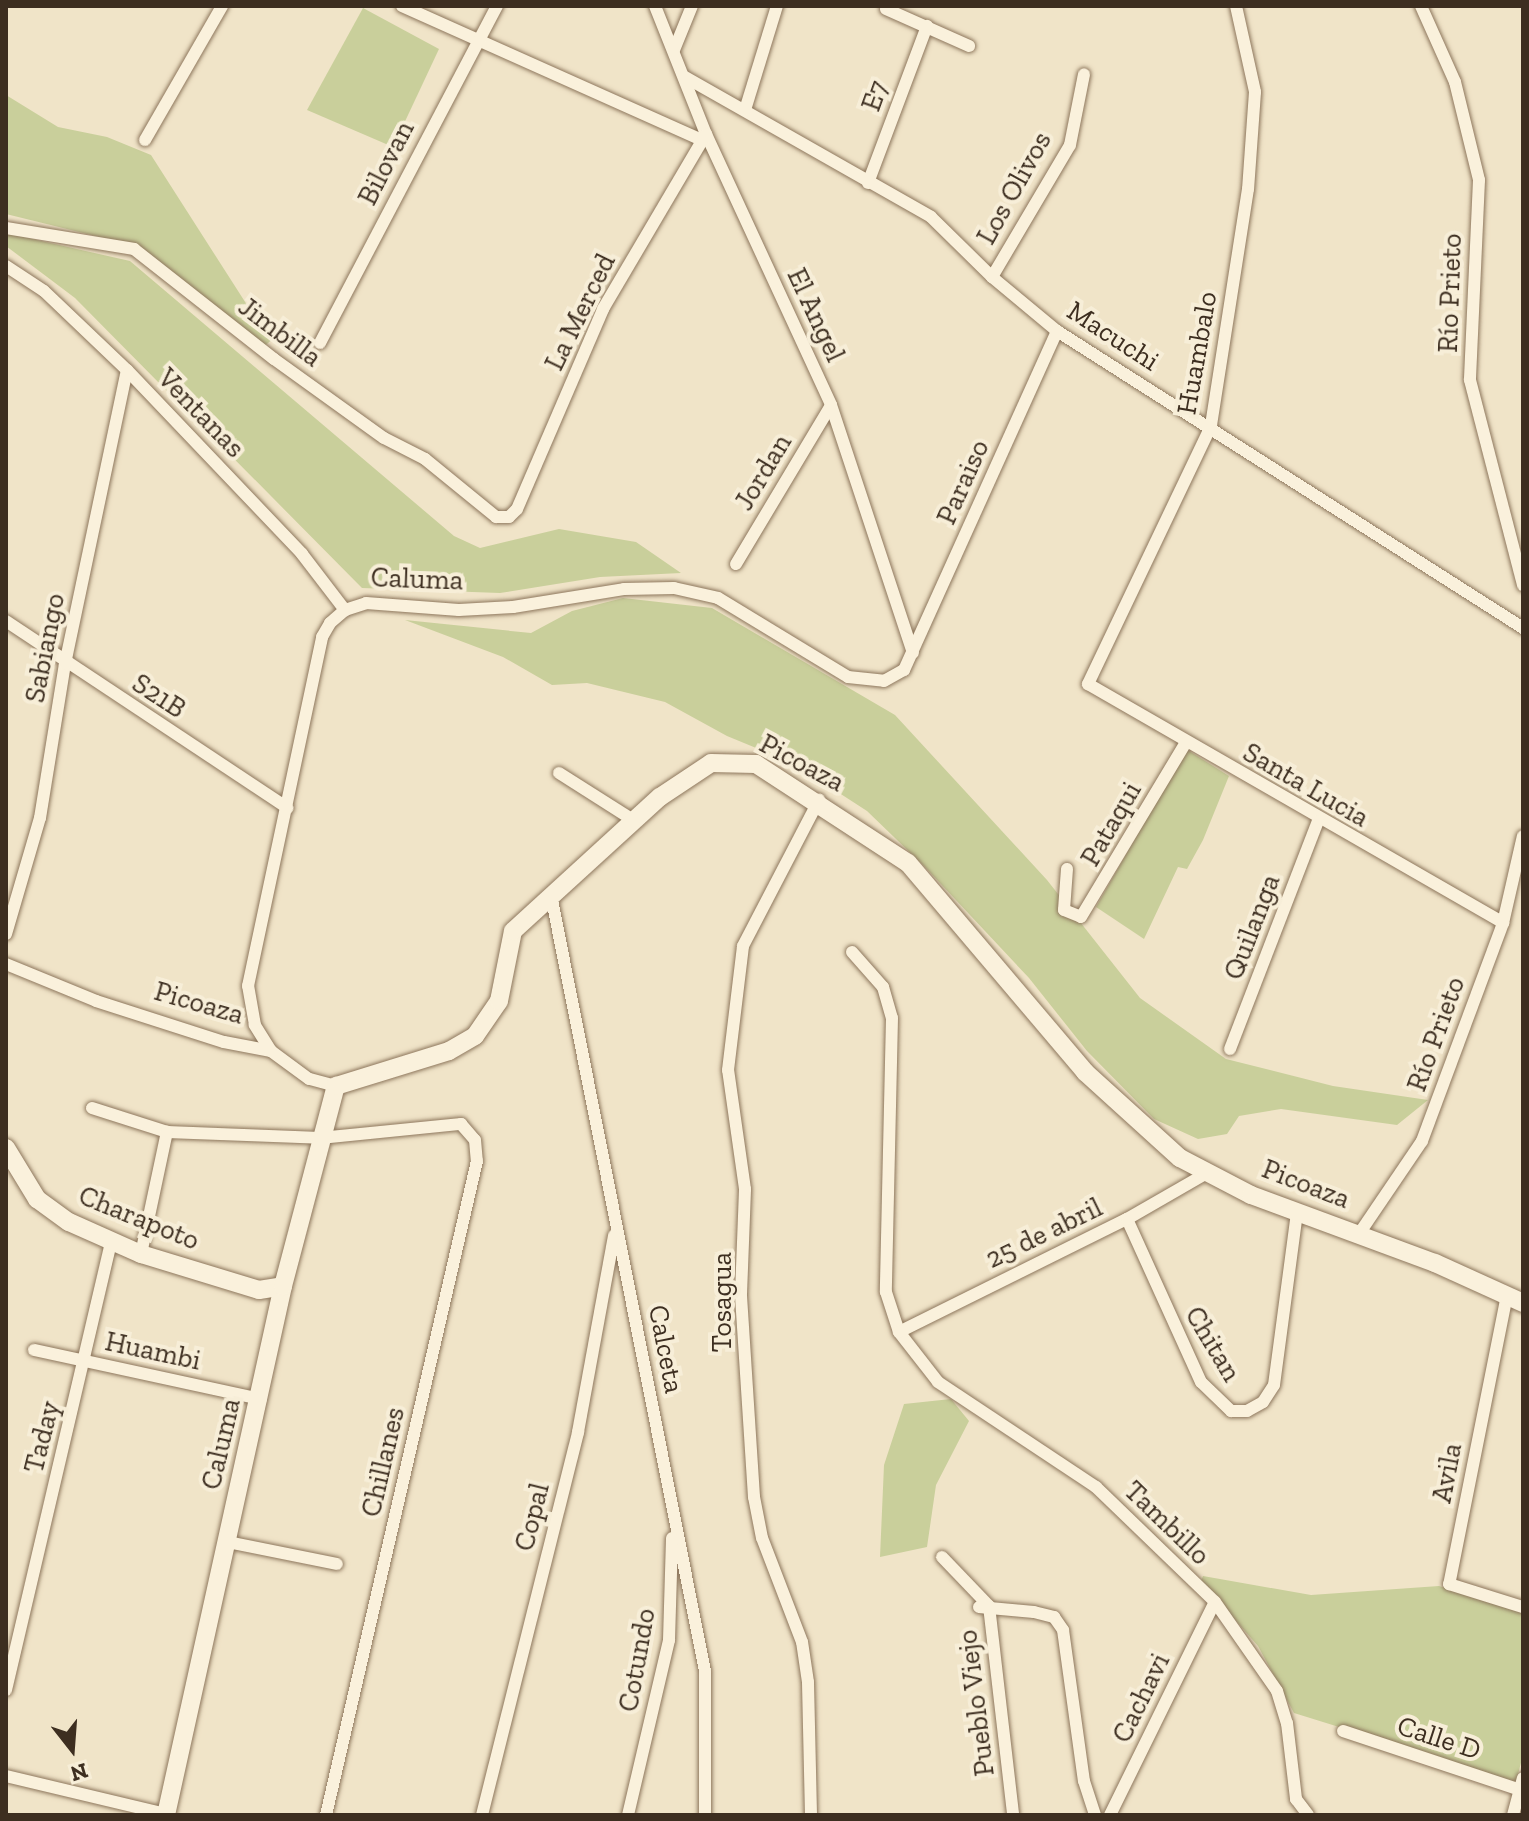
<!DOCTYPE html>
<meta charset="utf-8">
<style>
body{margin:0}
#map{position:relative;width:1529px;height:1821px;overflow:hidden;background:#f0e4c8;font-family:"Zilla Slab",serif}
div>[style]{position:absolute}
.green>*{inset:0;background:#c9cf9b}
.roads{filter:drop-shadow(0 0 2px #8d765c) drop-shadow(0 0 2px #8d765c)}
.street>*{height:12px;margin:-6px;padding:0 6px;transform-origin:6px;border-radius:6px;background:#faf1dc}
.secondary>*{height:18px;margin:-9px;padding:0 9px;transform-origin:9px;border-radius:9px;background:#faf1dc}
span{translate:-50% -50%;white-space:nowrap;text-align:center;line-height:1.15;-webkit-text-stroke:8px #f7eed8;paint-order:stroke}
.street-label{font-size:28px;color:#3d2e20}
.frame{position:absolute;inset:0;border:8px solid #3d2e20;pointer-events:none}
.north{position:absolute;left:32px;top:1709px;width:80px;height:80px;-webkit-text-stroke:6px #f7eed8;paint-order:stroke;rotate:163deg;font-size:22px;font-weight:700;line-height:32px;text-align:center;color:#3d2e20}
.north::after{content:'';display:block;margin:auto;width:28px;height:36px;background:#3d2e20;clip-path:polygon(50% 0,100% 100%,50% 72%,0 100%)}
</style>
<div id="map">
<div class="green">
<i style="clip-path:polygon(363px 8px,439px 49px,393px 147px,307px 110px)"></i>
<i style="clip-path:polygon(6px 95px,58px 127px,107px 137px,151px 155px,263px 330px,274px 338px,262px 348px,136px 246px,6px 214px)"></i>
<i style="clip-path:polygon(6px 233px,130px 261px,454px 536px,480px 548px,559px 529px,636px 542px,681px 573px,600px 577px,500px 593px,362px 588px,75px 298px,6px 246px)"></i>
<i style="clip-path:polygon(623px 598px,712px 608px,895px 715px,1047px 880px,1140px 998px,1226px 1059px,1333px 1086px,1428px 1100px,1397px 1125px,1281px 1109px,1239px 1116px,1227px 1134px,1198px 1139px,1154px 1119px,1087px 1051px,1029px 978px,924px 866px,867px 811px,793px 763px,727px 736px,665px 702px,587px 683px,552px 685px,503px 657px,405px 620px,531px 633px,572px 611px)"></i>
<i style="clip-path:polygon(1186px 749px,1229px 776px,1203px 840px,1187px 869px,1178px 867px,1144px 939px,1096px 907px)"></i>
<i style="clip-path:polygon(951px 1399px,969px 1421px,936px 1485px,927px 1547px,880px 1557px,884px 1465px,904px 1404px)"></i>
<i style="clip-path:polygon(1203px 1576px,1311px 1595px,1439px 1586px,1523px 1612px,1523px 1755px,1516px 1782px,1294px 1713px,1258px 1646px,1201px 1581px)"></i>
</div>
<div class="roads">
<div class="street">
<i style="left:402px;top:6px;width:329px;rotate:24.1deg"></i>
<i style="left:655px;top:6px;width:138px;rotate:68.3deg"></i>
<i style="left:706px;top:134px;width:298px;rotate:65.2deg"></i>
<i style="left:831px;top:405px;width:261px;rotate:71.7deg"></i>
<i style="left:1236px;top:6px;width:88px;rotate:77.5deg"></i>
<i style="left:1255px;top:92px;width:97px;rotate:94.1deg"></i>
<i style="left:1248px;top:189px;width:240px;rotate:98.9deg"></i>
<i style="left:1211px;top:426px;width:286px;rotate:115.5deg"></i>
<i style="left:1088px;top:684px;width:479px;rotate:29.9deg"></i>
<i style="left:1421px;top:6px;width:83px;rotate:65.9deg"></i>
<i style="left:1455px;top:82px;width:101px;rotate:76.2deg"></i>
<i style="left:1479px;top:180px;width:200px;rotate:92.6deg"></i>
<i style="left:1470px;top:380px;width:212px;rotate:75.5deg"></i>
<i style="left:886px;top:9px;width:91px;rotate:24deg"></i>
<i style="left:674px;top:50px;width:48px;rotate:-67.8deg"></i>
<i style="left:685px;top:77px;width:283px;rotate:29.6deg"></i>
<i style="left:931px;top:217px;width:86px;rotate:44.5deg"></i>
<i style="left:992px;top:277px;width:85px;rotate:39.7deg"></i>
<i style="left:1057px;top:331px;width:553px;rotate:32.51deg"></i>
<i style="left:745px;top:110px;width:109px;rotate:-72.9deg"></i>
<i style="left:145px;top:140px;width:155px;rotate:-60.1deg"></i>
<i style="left:868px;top:183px;width:168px;rotate:-69.4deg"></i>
<i style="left:6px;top:228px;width:130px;rotate:9.3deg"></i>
<i style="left:134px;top:249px;width:178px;rotate:38.2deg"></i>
<i style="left:274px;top:359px;width:135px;rotate:35.7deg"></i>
<i style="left:384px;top:438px;width:46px;rotate:27.1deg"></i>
<i style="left:425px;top:459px;width:92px;rotate:39.2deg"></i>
<i style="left:496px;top:517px;width:13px"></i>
<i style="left:509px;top:517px;width:11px;rotate:-45deg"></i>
<i style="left:517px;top:509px;width:218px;rotate:-66.7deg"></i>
<i style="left:603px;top:309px;width:203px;rotate:-59.5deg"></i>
<i style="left:6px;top:266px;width:45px;rotate:33.3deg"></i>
<i style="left:44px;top:291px;width:115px;rotate:43.6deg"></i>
<i style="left:127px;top:370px;width:254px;rotate:46.4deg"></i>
<i style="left:302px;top:554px;width:71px;rotate:52.5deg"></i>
<i style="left:992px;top:277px;width:153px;rotate:-59.4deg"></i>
<i style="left:1070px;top:145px;width:72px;rotate:-78.8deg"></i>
<i style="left:320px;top:343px;width:381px;rotate:-62.3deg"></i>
<i style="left:736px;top:564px;width:185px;rotate:-59.1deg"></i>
<i style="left:6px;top:621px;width:338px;rotate:33.6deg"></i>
<i style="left:559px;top:773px;width:88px;rotate:32.4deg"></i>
<i style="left:1067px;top:869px;width:41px;rotate:94.2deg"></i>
<i style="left:1064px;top:910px;width:18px;rotate:22deg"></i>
<i style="left:1081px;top:917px;width:204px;rotate:-59deg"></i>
<i style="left:551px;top:895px;width:791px;rotate:78.78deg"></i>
<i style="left:705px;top:1671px;width:144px;rotate:90deg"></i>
<i style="left:6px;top:934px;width:121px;rotate:-73.7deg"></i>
<i style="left:40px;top:818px;width:156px;rotate:-80.8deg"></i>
<i style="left:65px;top:664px;width:300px;rotate:-78.1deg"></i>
<i style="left:852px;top:952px;width:47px;rotate:48.5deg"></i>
<i style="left:883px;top:987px;width:32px;rotate:74deg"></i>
<i style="left:892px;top:1018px;width:274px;rotate:91.3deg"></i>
<i style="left:886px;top:1292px;width:42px;rotate:72deg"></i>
<i style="left:899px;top:1332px;width:63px;rotate:52deg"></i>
<i style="left:938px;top:1382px;width:190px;rotate:33.6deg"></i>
<i style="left:1096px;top:1487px;width:165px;rotate:44deg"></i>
<i style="left:1215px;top:1602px;width:108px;rotate:55.1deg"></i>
<i style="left:1277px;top:1691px;width:34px;rotate:73deg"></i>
<i style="left:1287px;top:1723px;width:77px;rotate:83.2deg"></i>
<i style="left:1296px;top:1799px;width:20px;rotate:53deg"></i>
<i style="left:6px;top:964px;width:97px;rotate:22.3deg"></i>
<i style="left:96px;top:1001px;width:134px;rotate:17.8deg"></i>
<i style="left:224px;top:1042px;width:48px;rotate:10.8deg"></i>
<i style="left:1230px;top:1049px;width:244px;rotate:-68.9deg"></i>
<i style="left:336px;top:1086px;width:28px;rotate:-165deg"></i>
<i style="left:309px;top:1079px;width:47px;rotate:-143.6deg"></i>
<i style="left:271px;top:1051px;width:31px;rotate:-122deg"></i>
<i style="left:255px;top:1025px;width:40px;rotate:-100deg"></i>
<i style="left:248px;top:986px;width:357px;rotate:-78deg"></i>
<i style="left:322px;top:637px;width:16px;rotate:-60deg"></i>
<i style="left:330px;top:623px;width:20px;rotate:-41deg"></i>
<i style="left:345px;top:610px;width:22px;rotate:-18deg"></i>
<i style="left:366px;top:603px;width:93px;rotate:4.3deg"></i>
<i style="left:459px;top:610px;width:54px;rotate:-3.2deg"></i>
<i style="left:513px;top:607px;width:112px;rotate:-9.2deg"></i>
<i style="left:624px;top:589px;width:50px;rotate:-1.1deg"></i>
<i style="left:674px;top:588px;width:45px;rotate:12.8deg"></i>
<i style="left:718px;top:598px;width:152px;rotate:31.3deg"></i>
<i style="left:848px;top:677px;width:36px;rotate:6deg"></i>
<i style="left:884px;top:681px;width:23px;rotate:-29deg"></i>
<i style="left:904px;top:670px;width:372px;rotate:-65.7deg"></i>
<i style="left:92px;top:1108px;width:79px;rotate:17.7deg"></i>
<i style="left:167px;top:1132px;width:153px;rotate:2.2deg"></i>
<i style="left:320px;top:1138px;width:142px;rotate:-5.7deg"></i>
<i style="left:461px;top:1124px;width:21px;rotate:49deg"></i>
<i style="left:475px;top:1140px;width:21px;rotate:85deg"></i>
<i style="left:477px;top:1161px;width:671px;rotate:103deg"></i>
<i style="left:1127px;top:1219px;width:179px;rotate:65.6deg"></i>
<i style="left:1201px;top:1382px;width:42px;rotate:44deg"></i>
<i style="left:1231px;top:1411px;width:16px"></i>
<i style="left:1247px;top:1411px;width:18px;rotate:-29deg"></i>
<i style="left:1263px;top:1402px;width:20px;rotate:-57deg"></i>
<i style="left:1274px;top:1385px;width:174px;rotate:-82.4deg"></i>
<i style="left:1359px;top:1234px;width:112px;rotate:-55.9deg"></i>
<i style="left:1422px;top:1141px;width:233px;rotate:-69.6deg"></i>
<i style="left:1503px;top:923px;width:89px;rotate:-77.1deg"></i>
<i style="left:141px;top:1254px;width:125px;rotate:-78deg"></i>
<i style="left:1507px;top:1295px;width:295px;rotate:101.3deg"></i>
<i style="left:1449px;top:1584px;width:77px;rotate:17.3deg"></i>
<i style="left:899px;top:1332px;width:254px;rotate:-26.4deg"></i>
<i style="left:1127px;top:1219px;width:92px;rotate:-29.9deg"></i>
<i style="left:34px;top:1350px;width:232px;rotate:12.2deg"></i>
<i style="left:228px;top:1542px;width:111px;rotate:11.4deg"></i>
<i style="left:942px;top:1557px;width:68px;rotate:46.2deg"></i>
<i style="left:989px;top:1606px;width:210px;rotate:83.4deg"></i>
<i style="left:979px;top:1607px;width:55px;rotate:5.2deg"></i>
<i style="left:1034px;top:1612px;width:21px;rotate:14deg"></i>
<i style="left:1054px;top:1617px;width:16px;rotate:55deg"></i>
<i style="left:1063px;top:1630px;width:152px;rotate:82.1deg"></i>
<i style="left:1084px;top:1781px;width:36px;rotate:72deg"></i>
<i style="left:6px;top:1690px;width:460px;rotate:-76.8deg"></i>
<i style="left:1343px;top:1731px;width:187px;rotate:18.4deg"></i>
<i style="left:6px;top:1776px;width:164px;rotate:13.4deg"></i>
<i style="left:482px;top:1815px;width:395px;rotate:-75.9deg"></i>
<i style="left:578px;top:1432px;width:200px;rotate:-79.6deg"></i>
<i style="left:628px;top:1815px;width:180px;rotate:-76.8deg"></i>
<i style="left:669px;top:1640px;width:102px;rotate:-88.3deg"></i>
<i style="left:811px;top:1815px;width:133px;rotate:-91.3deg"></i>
<i style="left:808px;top:1682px;width:40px;rotate:-98.5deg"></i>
<i style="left:802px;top:1642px;width:111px;rotate:-111deg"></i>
<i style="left:762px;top:1538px;width:42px;rotate:-101deg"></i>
<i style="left:754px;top:1497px;width:203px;rotate:-93.7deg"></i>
<i style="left:741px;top:1294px;width:105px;rotate:-87.8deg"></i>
<i style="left:745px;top:1189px;width:120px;rotate:-98.1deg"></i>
<i style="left:728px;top:1070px;width:125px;rotate:-83.1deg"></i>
<i style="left:743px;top:946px;width:165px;rotate:-62.5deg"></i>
<i style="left:1110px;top:1815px;width:237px;rotate:-63.8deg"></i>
<i style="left:1513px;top:1815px;width:38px;rotate:-75deg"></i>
</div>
<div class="secondary">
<i style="left:6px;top:1148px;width:60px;rotate:58.7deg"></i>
<i style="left:37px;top:1199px;width:39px;rotate:36deg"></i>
<i style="left:69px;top:1222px;width:79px;rotate:24deg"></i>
<i style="left:141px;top:1254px;width:123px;rotate:17deg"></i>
<i style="left:259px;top:1290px;width:24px;rotate:-9deg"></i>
<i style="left:166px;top:1815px;width:542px;rotate:-77.53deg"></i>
<i style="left:283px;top:1286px;width:207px;rotate:-75.2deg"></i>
<i style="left:336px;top:1086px;width:118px;rotate:-17.2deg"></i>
<i style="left:449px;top:1051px;width:30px;rotate:-30deg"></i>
<i style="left:475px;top:1036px;width:42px;rotate:-55.6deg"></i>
<i style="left:499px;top:1001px;width:71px;rotate:-78.7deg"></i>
<i style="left:513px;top:931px;width:199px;rotate:-42.4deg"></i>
<i style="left:660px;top:797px;width:61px;rotate:-33.7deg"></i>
<i style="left:711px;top:763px;width:45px;rotate:1.3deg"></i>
<i style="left:756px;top:764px;width:181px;rotate:33.1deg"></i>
<i style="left:908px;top:863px;width:274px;rotate:49.7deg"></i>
<i style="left:1085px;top:1072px;width:128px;rotate:42.2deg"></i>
<i style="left:1180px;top:1158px;width:80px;rotate:27.5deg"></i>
<i style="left:1251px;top:1195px;width:196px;rotate:20.3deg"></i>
<i style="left:1435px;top:1263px;width:97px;rotate:24.4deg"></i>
</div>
</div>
<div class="street-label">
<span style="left:875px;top:96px;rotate:-70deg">E7</span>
<span style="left:386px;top:163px;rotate:-63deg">Bilovan</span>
<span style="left:1014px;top:188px;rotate:-61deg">Los Olivos</span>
<span style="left:1450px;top:293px;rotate:-88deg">Río Prieto</span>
<span style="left:580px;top:312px;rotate:-64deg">La Merced</span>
<span style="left:816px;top:315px;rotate:65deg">El Angel</span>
<span style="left:280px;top:332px;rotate:37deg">Jimbilla</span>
<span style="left:1113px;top:336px;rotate:33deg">Macuchi</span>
<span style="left:1197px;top:353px;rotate:-80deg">Huambalo</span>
<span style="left:201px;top:413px;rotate:46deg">Ventanas</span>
<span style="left:763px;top:472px;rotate:-59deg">Jordan</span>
<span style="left:963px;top:482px;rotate:-66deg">Paraiso</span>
<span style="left:417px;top:579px;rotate:2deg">Caluma</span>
<span style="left:45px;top:648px;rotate:-79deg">Sabiango</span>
<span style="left:159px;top:696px;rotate:33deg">S21B</span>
<span style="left:802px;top:763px;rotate:28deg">Picoaza</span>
<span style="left:1306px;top:785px;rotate:30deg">Santa Lucia</span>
<span style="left:1111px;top:824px;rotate:-60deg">Pataqui</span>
<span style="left:1252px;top:927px;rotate:-69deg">Quilanga</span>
<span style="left:199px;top:1003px;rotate:16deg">Picoaza</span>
<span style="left:1436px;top:1034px;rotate:-70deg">Río Prieto</span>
<span style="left:1306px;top:1184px;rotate:21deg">Picoaza</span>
<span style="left:139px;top:1218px;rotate:22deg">Charapoto</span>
<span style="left:1044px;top:1233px;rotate:-26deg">25 de abril</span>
<span style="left:722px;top:1302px;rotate:-90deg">Tosagua</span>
<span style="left:1213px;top:1344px;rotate:59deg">Chitan</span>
<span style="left:666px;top:1349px;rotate:79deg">Calceta</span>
<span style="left:153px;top:1351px;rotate:12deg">Huambi</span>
<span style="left:42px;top:1437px;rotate:-76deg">Taday</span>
<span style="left:221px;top:1444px;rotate:-77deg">Caluma</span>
<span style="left:383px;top:1462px;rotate:-77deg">Chillanes</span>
<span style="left:1447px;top:1473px;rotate:-79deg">Avila</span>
<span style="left:532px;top:1517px;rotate:-76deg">Copal</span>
<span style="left:1167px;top:1523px;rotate:44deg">Tambillo</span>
<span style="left:637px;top:1660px;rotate:-80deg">Cotundo</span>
<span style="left:1141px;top:1698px;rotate:-64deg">Cachavi</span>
<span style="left:976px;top:1703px;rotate:-97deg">Pueblo Viejo</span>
<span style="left:1439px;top:1738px;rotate:18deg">Calle D</span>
</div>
<div class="frame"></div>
<div class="north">N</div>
</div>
